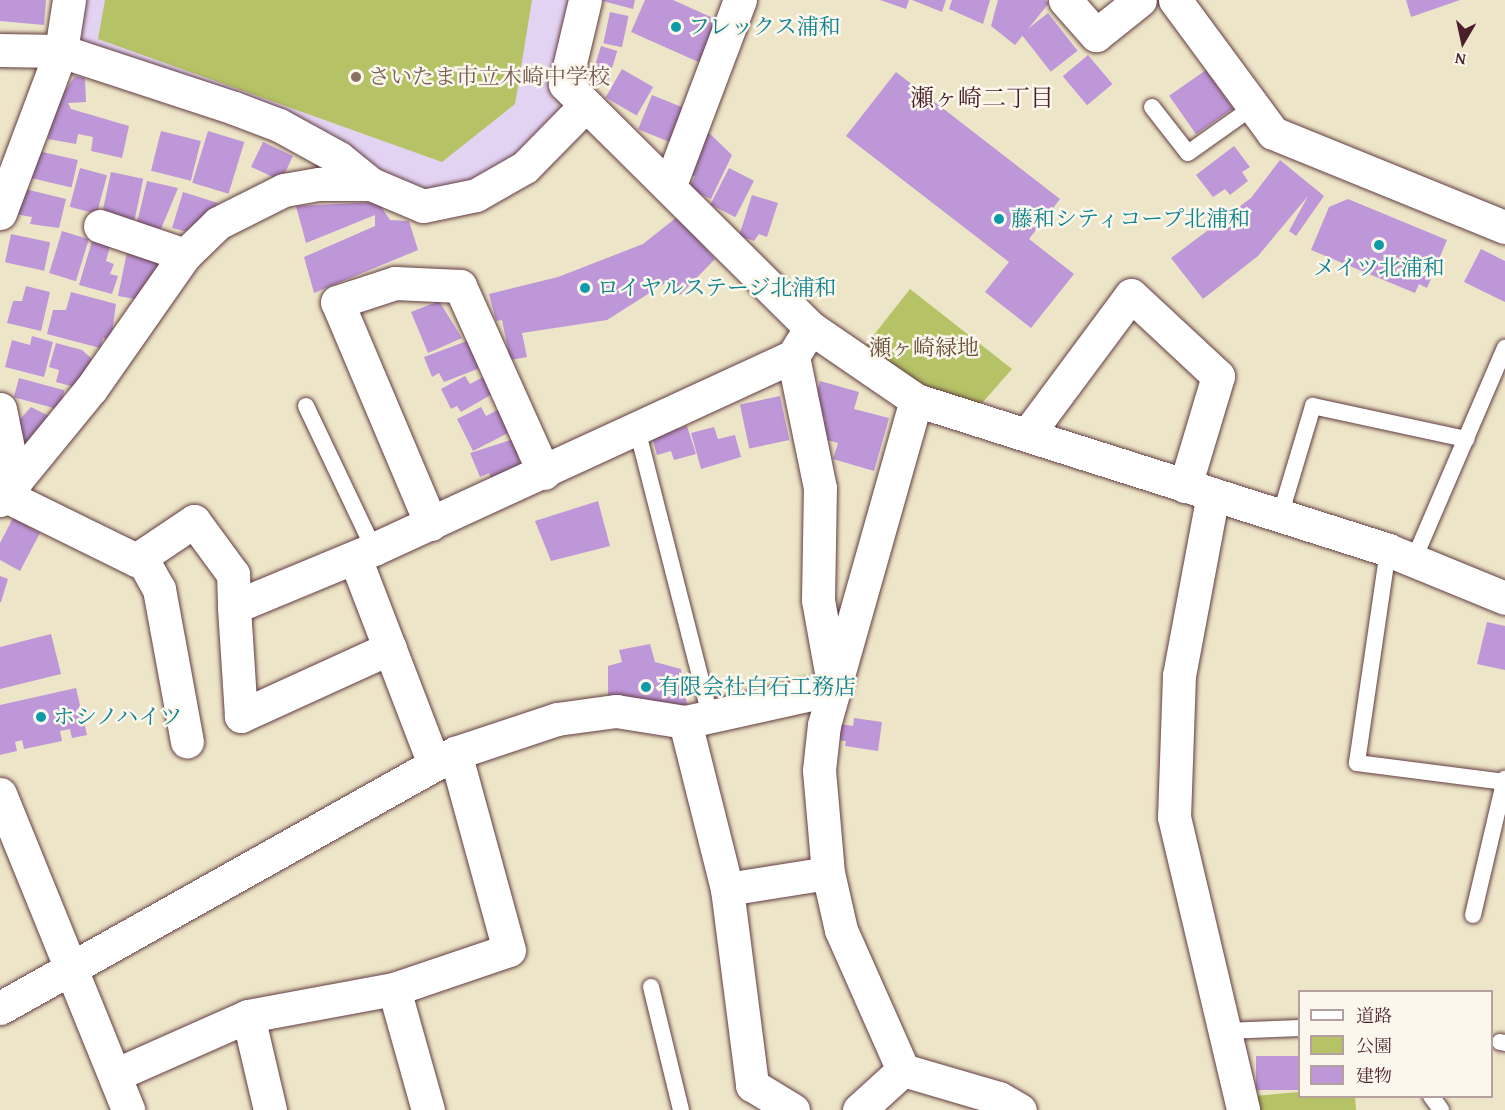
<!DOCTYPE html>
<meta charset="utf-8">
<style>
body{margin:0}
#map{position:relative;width:1505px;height:1110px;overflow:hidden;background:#ede5c7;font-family:"Gentium Book Plus","Noto Serif JP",serif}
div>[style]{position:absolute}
.built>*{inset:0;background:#e3d3f2}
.green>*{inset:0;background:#b5c265}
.building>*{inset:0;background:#be97d9;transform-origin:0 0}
.roads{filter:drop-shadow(0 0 2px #623d42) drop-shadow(0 0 2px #623d42)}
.service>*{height:16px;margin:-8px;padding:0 8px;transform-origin:8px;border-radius:8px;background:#fff}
.minor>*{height:33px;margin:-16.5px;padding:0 16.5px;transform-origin:16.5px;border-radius:16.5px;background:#fff}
.dots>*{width:16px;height:16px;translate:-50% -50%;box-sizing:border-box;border:3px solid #fbf7ec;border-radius:50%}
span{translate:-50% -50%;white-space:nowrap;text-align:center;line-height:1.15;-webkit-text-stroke:5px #fbf7ec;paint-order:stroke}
.culture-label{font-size:22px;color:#0d838f}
.left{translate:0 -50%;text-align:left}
.education-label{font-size:22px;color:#785e54}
.park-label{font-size:22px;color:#6a503c}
.neighbourhood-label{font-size:24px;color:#4a1f2b}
.legend{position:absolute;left:1298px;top:990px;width:195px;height:108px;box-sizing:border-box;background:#fbf7ec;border:2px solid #b4a19f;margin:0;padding:8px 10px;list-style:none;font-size:18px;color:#4a1f2b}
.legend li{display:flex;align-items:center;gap:12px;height:30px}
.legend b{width:30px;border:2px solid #b4a19f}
.north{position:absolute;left:1433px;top:12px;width:60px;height:60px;-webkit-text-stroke:4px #fbf7ec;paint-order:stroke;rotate:189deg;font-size:16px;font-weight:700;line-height:24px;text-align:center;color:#4a1f2b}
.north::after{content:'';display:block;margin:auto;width:21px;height:27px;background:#4a1f2b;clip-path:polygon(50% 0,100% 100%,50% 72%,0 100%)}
</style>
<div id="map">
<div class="built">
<i style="clip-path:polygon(81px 0,572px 0,552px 100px,559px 101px,557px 116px,526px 153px,437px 195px,74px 45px)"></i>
</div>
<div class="green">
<i style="clip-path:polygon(105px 0,532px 0,515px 104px,442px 162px,98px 39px)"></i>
<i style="clip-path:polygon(910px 289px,1012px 369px,976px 410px,921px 392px,862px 350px)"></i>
<i style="clip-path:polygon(1299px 1092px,1300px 1096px,1355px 1097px,1356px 1110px,1256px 1110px,1254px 1096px)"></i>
</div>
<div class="building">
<i style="clip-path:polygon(0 0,46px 0,44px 25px,0 21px)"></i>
<i style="clip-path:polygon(599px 0,635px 0,633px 9px)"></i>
<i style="clip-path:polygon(645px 0,673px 0,722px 22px,703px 64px,631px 32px)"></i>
<i style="clip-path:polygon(880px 0,909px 0,906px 9px)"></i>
<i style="clip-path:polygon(912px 0,946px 0,942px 12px)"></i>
<i style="clip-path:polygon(952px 0,990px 0,983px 24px,949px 9px)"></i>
<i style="clip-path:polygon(998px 0,1045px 0,1049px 3px,1015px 45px,991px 26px)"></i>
<i style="clip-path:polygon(1406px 0,1460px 0,1411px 17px)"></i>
<i style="left:610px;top:12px;width:19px;height:32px;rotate:12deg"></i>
<i style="left:1048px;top:13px;width:48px;height:34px;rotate:52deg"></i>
<i style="left:601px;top:46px;width:17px;height:36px;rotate:17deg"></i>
<i style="left:1088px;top:55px;width:38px;height:33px;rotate:50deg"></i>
<i style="left:622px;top:69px;width:36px;height:33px;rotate:30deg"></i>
<i style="left:1206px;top:70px;width:47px;height:45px;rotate:55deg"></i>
<i style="clip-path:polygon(896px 72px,1060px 199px,1029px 239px,1074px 274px,1031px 328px,985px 292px,1009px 262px,846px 136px)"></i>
<i style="clip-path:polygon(75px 76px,85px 78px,86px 102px,68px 103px,71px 109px,129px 126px,122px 158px,91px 151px,93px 137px,78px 134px,76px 144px,48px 139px,55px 106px)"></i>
<i style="left:652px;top:95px;width:40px;height:37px;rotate:22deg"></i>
<i style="left:161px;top:131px;width:41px;height:41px;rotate:14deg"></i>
<i style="left:208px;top:131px;width:38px;height:54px;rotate:17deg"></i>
<i style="clip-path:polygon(708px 132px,732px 155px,711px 199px,689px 189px,695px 176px,687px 173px)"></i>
<i style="clip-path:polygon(263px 142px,293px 156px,285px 173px,273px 177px,251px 167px)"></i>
<i style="clip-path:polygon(1234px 146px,1250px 167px,1242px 172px,1248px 181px,1230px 195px,1225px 189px,1213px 197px,1196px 175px)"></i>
<i style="left:34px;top:150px;width:45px;height:28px;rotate:13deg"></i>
<i style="clip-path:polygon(1280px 160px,1324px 196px,1296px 236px,1289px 231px,1308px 196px,1258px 256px,1203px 299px,1171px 258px,1251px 198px)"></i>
<i style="left:80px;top:168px;width:28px;height:40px;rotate:15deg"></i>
<i style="left:729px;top:168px;width:28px;height:41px;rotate:27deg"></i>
<i style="left:111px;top:172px;width:33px;height:42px;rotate:12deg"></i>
<i style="clip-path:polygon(147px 181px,178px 188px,161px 229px,137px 223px)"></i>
<i style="clip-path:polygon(21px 188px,66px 199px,59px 228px,30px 224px,32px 217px,15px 214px)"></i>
<i style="clip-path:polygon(183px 192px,218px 203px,192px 233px,172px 228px)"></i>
<i style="clip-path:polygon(752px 195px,778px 203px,767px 237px,759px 234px,754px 241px,739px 236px)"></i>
<i style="clip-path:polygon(1348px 199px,1447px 240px,1427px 288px,1419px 284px,1415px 293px,1311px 250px,1329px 207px)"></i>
<i style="clip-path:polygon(378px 202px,390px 220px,409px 221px,418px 250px,314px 293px,304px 257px,375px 226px,375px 215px,306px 243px,296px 206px)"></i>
<i style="clip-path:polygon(677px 217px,715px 259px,680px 295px,667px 282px,607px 320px,522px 333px,527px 357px,510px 360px,502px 320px,496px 321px,489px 294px,558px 277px,643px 244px)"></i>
<i style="left:62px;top:231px;width:28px;height:44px;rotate:17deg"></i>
<i style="left:11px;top:234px;width:40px;height:29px;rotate:12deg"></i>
<i style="clip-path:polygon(93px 238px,111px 243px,106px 261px,114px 264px,110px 274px,118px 276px,112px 294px,79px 285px)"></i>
<i style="clip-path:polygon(1481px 249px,1505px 261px,1505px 302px,1464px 282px)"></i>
<i style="clip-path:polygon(127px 252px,167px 259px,141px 300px,118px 296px)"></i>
<i style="clip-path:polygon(26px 286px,50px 292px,41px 331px,7px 323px,13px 301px,22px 301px)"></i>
<i style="clip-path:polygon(71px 292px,116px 304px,111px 340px,103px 338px,100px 348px,47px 334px,53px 310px,66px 310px)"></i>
<i style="clip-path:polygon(439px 301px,462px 338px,428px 353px,411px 312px)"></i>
<i style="clip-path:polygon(32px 336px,53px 342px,44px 377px,5px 367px,12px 340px,30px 345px)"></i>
<i style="clip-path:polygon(467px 341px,485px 366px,444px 382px,439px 373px,432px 377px,424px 357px)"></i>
<i style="clip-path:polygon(56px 343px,82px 350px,92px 359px,74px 387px,56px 382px,59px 370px,49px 367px)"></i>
<i style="clip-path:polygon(465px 376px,470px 384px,485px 376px,494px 393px,461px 412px,457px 406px,451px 409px,441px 389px)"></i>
<i style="left:19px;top:378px;width:47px;height:20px;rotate:15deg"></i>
<i style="clip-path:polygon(820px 381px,859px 392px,854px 409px,889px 418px,874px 471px,833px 459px,838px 443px,820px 438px,825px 418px,811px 415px)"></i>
<i style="left:780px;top:396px;width:45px;height:41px;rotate:78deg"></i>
<i style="clip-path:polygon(31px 407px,55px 419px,26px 450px,18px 442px,24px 436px,13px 427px)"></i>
<i style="clip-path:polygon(481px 407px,486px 416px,503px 407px,514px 430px,473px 451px,457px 419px)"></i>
<i style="clip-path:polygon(687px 426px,696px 454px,674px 460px,671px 451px,657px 455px,652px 437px)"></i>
<i style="clip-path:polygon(714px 427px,718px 439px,735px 435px,741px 457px,701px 469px,691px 433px)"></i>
<i style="clip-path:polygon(514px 439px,521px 469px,492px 481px,489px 473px,480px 477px,470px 453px)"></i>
<i style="clip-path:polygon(598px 501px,610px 546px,551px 561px,535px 521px)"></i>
<i style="clip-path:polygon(13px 518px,40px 533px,20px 571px,0 560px,0 543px)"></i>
<i style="clip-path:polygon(0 576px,8px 579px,1px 602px,0 602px)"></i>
<i style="clip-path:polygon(1487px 622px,1505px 626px,1505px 670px,1477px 664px)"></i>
<i style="clip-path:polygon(51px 634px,61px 674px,0 689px,0 647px)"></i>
<i style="clip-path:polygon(650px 644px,655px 662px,681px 669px,688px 709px,608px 706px,608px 666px,622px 662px,619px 650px)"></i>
<i style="clip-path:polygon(76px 688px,87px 735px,72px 738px,70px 729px,60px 731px,62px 741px,24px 749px,22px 740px,15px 742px,17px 751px,0 755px,0 705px)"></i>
<i style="clip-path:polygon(854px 718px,882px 722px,878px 751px,845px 746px,846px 741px,837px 740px,839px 724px,853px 726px)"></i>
<i style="left:1300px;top:1056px;width:34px;height:44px;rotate:90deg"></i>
</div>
<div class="roads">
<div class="service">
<i style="left:1152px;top:107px;width:58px;rotate:52deg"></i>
<i style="left:1188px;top:153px;width:80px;rotate:-35.3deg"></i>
<i style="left:306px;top:406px;width:158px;rotate:64.6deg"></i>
<i style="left:637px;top:429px;width:296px;rotate:75.7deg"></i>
<i style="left:1280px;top:516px;width:115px;rotate:-73.3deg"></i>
<i style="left:1313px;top:406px;width:157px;rotate:12.2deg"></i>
<i style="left:1388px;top:550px;width:215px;rotate:98.3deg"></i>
<i style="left:1357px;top:763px;width:149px;rotate:7.3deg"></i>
<i style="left:1414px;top:559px;width:230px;rotate:-66.7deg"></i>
<i style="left:1473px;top:915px;width:140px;rotate:-76.8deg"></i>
<i style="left:651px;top:987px;width:127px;rotate:76.3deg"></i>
<i style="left:1225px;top:1031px;width:75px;rotate:-2.3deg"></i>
<i style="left:1500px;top:1042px;width:5px;rotate:11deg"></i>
<i style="left:1431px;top:1096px;width:17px;rotate:54deg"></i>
</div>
<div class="minor">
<i style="left:585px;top:0;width:86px;rotate:103.4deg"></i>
<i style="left:565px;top:84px;width:346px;rotate:44.8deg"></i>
<i style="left:811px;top:328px;width:127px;rotate:34.4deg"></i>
<i style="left:916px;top:400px;width:495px;rotate:17.6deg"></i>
<i style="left:1388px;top:550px;width:126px;rotate:22.3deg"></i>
<i style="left:1065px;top:0;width:47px;rotate:48.5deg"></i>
<i style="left:1096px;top:35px;width:56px;rotate:-38.5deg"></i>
<i style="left:1175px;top:0;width:165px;rotate:53.6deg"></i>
<i style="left:1273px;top:133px;width:250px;rotate:22.1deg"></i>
<i style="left:0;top:50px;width:61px;rotate:0.9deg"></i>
<i style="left:61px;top:51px;width:182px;rotate:18.2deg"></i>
<i style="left:234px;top:108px;width:48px;rotate:20.7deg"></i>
<i style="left:279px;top:125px;width:68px;rotate:28.8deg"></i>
<i style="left:339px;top:158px;width:41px;rotate:39.1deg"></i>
<i style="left:670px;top:185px;width:198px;rotate:-69.3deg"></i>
<i style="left:0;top:213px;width:173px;rotate:-69.4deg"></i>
<i style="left:61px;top:51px;width:52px;rotate:-81.1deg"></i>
<i style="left:100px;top:226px;width:90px;rotate:18.8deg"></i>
<i style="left:0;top:409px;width:76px;rotate:78.5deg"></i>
<i style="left:1027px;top:435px;width:174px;rotate:-53.4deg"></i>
<i style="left:1131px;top:295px;width:119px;rotate:43deg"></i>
<i style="left:1218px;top:376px;width:115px;rotate:106.7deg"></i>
<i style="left:1213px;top:494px;width:184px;rotate:100.6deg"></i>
<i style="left:1179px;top:675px;width:142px;rotate:92deg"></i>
<i style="left:1174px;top:817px;width:301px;rotate:76.7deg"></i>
<i style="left:4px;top:495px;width:147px;rotate:26.2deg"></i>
<i style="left:136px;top:560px;width:70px;rotate:-33.9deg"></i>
<i style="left:194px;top:521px;width:66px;rotate:53.7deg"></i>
<i style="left:233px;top:574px;width:33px;rotate:88deg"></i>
<i style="left:0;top:500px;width:144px;rotate:-50.7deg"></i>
<i style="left:91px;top:389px;width:164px;rotate:-55deg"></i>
<i style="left:185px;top:255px;width:46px;rotate:-44.1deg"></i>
<i style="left:218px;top:223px;width:74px;rotate:-26.6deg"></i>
<i style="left:284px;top:190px;width:36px;rotate:-10deg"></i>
<i style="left:319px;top:184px;width:52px"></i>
<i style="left:371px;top:184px;width:56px;rotate:22.9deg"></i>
<i style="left:423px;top:206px;width:54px;rotate:-11.7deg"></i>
<i style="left:476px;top:195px;width:56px;rotate:-29.7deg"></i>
<i style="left:525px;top:167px;width:87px;rotate:-45.5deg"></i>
<i style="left:431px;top:524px;width:241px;rotate:-112.9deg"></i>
<i style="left:337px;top:302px;width:61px;rotate:-18.1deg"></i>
<i style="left:395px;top:283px;width:65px;rotate:2.6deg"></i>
<i style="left:460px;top:286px;width:205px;rotate:65.8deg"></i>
<i style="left:141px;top:557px;width:37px;rotate:61deg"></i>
<i style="left:159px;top:589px;width:155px;rotate:79.6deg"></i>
<i style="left:355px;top:558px;width:221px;rotate:69deg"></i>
<i style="left:390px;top:648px;width:164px;rotate:155.5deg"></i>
<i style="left:241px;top:716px;width:109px;rotate:-93.7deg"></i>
<i style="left:234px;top:607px;width:152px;rotate:-22.5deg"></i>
<i style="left:374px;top:549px;width:461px;rotate:-24.7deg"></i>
<i style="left:793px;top:356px;width:22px;rotate:-58deg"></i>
<i style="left:685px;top:722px;width:172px;rotate:75.9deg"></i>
<i style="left:727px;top:889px;width:198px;rotate:82.7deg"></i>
<i style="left:752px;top:1085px;width:48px;rotate:31.4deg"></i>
<i style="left:0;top:794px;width:341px;rotate:67.9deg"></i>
<i style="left:727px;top:889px;width:102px;rotate:-9deg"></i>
<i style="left:394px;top:989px;width:126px;rotate:74.3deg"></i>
<i style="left:0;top:1008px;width:522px;rotate:-29.27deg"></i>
<i style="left:455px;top:753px;width:108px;rotate:-18.4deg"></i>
<i style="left:557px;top:719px;width:60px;rotate:-7.7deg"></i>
<i style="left:616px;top:711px;width:70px;rotate:9.1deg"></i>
<i style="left:685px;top:722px;width:153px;rotate:-12.5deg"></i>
<i style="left:834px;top:689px;width:90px;rotate:-100.2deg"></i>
<i style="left:818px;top:600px;width:112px;rotate:-89deg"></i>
<i style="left:820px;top:488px;width:135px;rotate:-101.6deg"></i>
<i style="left:248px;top:1016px;width:97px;rotate:76.8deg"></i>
<i style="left:903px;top:1070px;width:153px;rotate:-113.9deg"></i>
<i style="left:841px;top:930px;width:58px;rotate:-102.8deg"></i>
<i style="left:828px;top:873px;width:103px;rotate:-95deg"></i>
<i style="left:819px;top:770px;width:45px;rotate:-83.7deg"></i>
<i style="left:824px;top:725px;width:338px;rotate:-74.2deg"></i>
<i style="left:117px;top:1074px;width:143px;rotate:-23.9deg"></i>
<i style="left:248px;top:1016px;width:148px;rotate:-10.5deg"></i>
<i style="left:394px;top:989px;width:121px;rotate:-18.7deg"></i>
<i style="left:509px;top:950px;width:204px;rotate:-105.3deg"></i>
<i style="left:859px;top:1110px;width:59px;rotate:-42.3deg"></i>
<i style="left:903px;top:1070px;width:100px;rotate:16.3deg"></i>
<i style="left:999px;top:1098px;width:24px;rotate:30deg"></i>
</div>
</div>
<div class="dots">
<i style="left:676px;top:27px;background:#0f9aa8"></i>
<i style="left:356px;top:77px;background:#8d6e63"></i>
<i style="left:999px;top:219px;background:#0f9aa8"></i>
<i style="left:1379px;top:245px;background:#0f9aa8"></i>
<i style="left:585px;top:288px;background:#0f9aa8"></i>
<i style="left:646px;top:687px;background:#0f9aa8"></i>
<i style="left:41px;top:717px;background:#0f9aa8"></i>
</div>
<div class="culture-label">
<span class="left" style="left:688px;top:27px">フレックス浦和</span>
<span class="left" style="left:1011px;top:219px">藤和シティコープ北浦和</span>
<span style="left:1379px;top:268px">メイツ北浦和</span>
<span class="left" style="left:597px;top:288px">ロイヤルステージ北浦和</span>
<span class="left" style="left:658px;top:687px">有限会社白石工務店</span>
<span class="left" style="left:53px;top:717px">ホシノハイツ</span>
</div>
<div class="education-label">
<span class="left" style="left:368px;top:77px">さいたま市立木崎中学校</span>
</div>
<div class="park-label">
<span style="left:924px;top:348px">瀬ヶ崎緑地</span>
</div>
<div class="neighbourhood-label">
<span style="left:982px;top:98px">瀬ヶ崎二丁目</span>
</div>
<ul class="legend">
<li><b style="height:8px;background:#fff"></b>道路</li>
<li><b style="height:16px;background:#b5c265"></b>公園</li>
<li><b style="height:16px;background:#be97d9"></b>建物</li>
</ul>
<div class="north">N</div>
</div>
